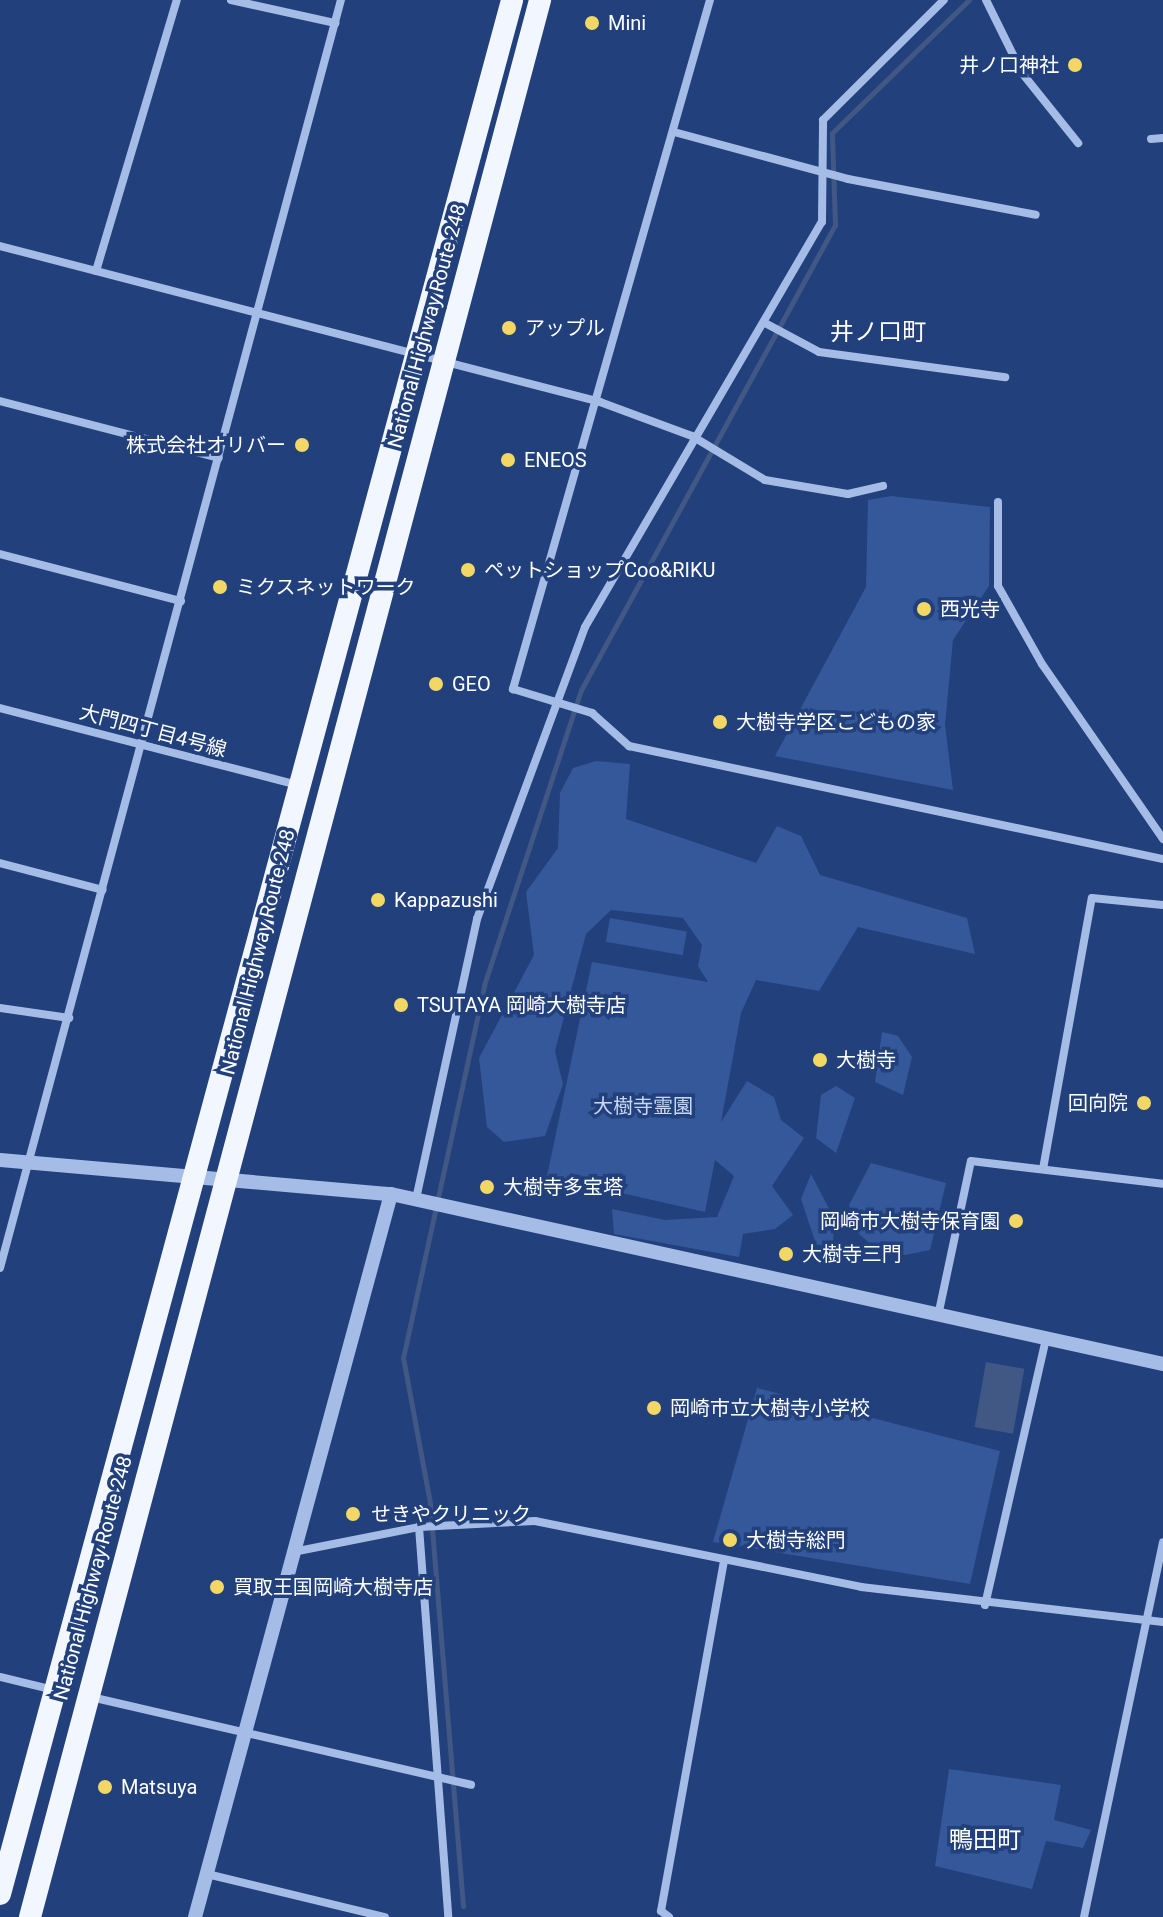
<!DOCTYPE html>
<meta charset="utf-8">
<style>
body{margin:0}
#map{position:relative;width:1163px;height:1917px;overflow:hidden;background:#21407c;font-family:Roboto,"Noto Sans JP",sans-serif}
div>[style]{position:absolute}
.green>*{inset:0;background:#34589a;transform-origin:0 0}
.water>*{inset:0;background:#415885;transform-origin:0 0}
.round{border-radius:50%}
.stream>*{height:5px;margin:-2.5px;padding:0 2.5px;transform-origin:2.5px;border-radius:2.5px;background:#415885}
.minor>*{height:8px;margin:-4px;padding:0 4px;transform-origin:4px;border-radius:4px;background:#a4bce6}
.tertiary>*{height:14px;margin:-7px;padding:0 7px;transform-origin:7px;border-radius:7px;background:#a4bce6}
.trunk>*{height:22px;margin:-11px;padding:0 11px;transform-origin:11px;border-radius:11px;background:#f2f6fe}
.dots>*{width:22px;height:22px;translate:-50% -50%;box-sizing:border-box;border:4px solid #21407c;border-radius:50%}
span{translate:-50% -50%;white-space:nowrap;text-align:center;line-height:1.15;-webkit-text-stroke:7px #21407c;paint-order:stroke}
.poi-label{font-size:20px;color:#fff}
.left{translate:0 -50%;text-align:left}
.right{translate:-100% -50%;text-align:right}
.street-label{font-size:20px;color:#fff}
.park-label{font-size:20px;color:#c7d7f5}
.quarter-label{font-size:24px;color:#fff}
</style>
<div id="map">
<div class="green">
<i style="clip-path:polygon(891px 496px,990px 507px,989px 586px,953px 640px,945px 725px,953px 790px,775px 756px,866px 587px,868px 500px)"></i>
<i style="clip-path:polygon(596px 761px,630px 764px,626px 819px,756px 863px,777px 826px,801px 836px,820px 875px,967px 918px,975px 954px,858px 927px,819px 991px,756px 980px,741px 1013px,721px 1122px,747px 1081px,774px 1097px,781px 1120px,804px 1138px,772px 1186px,793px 1215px,775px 1229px,743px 1234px,739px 1257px,614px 1234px,612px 1209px,665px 1220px,717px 1217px,734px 1176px,715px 1160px,705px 1212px,547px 1176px,592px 962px,708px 982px,698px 966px,702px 945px,683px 918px,611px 910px,586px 934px,555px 1051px,563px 1084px,545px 1136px,504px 1142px,487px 1127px,479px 1058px,534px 955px,526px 892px,558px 848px,560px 793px,573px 768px)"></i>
<i style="left:610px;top:918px;width:78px;height:24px;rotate:10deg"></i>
<i style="clip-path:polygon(882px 1032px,898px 1036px,912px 1057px,903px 1095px,875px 1082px)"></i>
<i style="clip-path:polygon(836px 1086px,855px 1098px,836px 1153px,816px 1138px,821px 1095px)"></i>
<i style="clip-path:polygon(871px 1163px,946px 1183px,930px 1250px,905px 1255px,876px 1249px,858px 1233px,849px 1205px)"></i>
<i style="clip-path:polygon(811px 1174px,834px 1218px,833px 1245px,826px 1247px,816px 1244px,801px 1199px)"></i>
<i style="clip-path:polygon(757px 1388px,1000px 1451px,970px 1584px,713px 1542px)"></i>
<i style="clip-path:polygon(949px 1769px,1061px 1785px,1054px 1820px,1091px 1830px,1083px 1848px,1046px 1841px,1032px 1889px,935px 1866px)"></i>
</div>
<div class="water">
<i class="round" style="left:872px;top:1209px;width:20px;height:20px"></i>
<i style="left:986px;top:1362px;width:39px;height:66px;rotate:10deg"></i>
</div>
<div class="stream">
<i style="left:463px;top:1906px;width:404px;rotate:-94.7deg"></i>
<i style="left:430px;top:1503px;width:147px;rotate:-100.5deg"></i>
<i style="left:403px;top:1358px;width:382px;rotate:-77.7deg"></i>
<i style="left:484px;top:985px;width:311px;rotate:-71.8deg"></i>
<i style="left:581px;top:690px;width:530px;rotate:-61.36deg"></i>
<i style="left:835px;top:225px;width:92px;rotate:-91.9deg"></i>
<i style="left:832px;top:133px;width:191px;rotate:-44.2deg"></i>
</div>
<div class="minor">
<i style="left:231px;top:0;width:107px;rotate:12.5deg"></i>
<i style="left:710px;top:0;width:717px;rotate:105.96deg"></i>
<i style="left:513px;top:689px;width:83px;rotate:16.9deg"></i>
<i style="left:592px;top:713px;width:50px;rotate:41.7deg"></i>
<i style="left:629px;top:746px;width:546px;rotate:11.95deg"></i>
<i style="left:986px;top:0;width:81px;rotate:63.7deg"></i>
<i style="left:1022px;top:73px;width:90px;rotate:51.3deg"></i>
<i style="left:674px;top:132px;width:180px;rotate:15.1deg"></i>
<i style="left:848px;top:179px;width:191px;rotate:10.8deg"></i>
<i style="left:1151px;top:139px;width:12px;rotate:-5deg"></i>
<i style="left:0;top:246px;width:620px;rotate:14.57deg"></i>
<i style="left:600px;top:402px;width:98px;rotate:20.3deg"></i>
<i style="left:692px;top:436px;width:85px;rotate:31.1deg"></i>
<i style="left:765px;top:480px;width:84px;rotate:9.6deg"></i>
<i style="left:848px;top:494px;width:36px;rotate:-13deg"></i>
<i style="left:96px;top:271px;width:283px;rotate:-73.4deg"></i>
<i style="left:765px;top:323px;width:61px;rotate:28.2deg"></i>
<i style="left:819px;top:352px;width:188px;rotate:7.7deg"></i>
<i style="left:0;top:401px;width:226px;rotate:14.6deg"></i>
<i style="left:998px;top:502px;width:84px;rotate:90deg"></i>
<i style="left:998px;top:586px;width:90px;rotate:60.6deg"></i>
<i style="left:1042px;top:664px;width:213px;rotate:55.3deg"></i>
<i style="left:0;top:554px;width:187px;rotate:14.6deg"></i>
<i style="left:0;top:708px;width:307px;rotate:14.5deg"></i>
<i style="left:0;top:863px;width:106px;rotate:14.7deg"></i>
<i style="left:0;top:1008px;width:70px;rotate:8.2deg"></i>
<i style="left:1043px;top:1169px;width:275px;rotate:-79.8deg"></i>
<i style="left:1092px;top:898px;width:71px;rotate:5.6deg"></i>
<i style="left:416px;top:1199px;width:287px;rotate:-77.7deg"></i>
<i style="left:477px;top:919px;width:311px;rotate:-69.7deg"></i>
<i style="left:585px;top:627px;width:469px;rotate:-59.7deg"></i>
<i style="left:822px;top:222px;width:102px;rotate:-89.4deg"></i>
<i style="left:823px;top:120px;width:170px;rotate:-44.8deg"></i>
<i style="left:0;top:1268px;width:1313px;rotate:-74.95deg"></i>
<i style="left:938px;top:1316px;width:158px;rotate:-78deg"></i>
<i style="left:971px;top:1161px;width:193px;rotate:6.8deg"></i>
<i style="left:419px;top:1527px;width:391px;rotate:85.7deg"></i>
<i style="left:293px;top:1552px;width:128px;rotate:-11.2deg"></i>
<i style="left:419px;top:1527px;width:116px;rotate:-3deg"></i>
<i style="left:535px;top:1521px;width:333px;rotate:11.4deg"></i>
<i style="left:861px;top:1587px;width:304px;rotate:6.6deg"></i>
<i style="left:985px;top:1605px;width:269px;rotate:-77.1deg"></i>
<i style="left:0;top:1677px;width:56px;rotate:13.5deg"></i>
<i style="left:91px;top:1697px;width:390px;rotate:13deg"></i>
<i style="left:207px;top:1874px;width:183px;rotate:13.6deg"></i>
<i style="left:669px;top:1917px;width:10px;rotate:-143deg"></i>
<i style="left:661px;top:1911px;width:357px;rotate:-79.8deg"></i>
<i style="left:1084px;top:1917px;width:383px;rotate:-78.1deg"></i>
</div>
<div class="tertiary">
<i style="left:0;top:1160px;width:392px;rotate:5deg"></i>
<i style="left:391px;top:1194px;width:790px;rotate:12.42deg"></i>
<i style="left:195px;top:1917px;width:749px;rotate:-74.83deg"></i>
</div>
<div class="trunk">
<i style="left:0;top:1894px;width:1962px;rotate:-74.87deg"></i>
<i style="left:30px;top:1917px;width:1984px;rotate:-75.1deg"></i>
</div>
<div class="dots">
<i style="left:592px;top:23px;background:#f3d765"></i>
<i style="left:1075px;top:65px;background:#f3d765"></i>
<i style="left:509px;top:328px;background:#f3d765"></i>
<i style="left:302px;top:445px;background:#f3d765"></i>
<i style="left:508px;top:460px;background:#f3d765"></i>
<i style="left:468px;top:570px;background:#f3d765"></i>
<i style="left:220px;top:587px;background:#f3d765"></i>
<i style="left:924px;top:609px;background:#f3d765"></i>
<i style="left:436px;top:684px;background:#f3d765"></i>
<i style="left:720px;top:722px;background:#f3d765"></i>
<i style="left:378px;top:900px;background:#f3d765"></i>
<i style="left:401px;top:1005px;background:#f3d765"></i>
<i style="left:820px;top:1060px;background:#f3d765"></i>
<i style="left:1144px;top:1103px;background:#f3d765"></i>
<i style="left:487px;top:1187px;background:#f3d765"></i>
<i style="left:1016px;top:1221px;background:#f3d765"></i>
<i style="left:786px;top:1254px;background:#f3d765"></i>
<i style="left:654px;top:1408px;background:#f3d765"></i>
<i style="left:353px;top:1514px;background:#f3d765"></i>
<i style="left:730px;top:1540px;background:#f3d765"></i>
<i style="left:217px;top:1587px;background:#f3d765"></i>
<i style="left:105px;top:1787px;background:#f3d765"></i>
</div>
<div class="poi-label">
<span class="left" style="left:608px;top:23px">Mini</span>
<span class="right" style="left:1059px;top:65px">井ノ口神社</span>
<span class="left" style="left:525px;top:328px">アップル</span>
<span class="right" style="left:286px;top:445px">株式会社オリバー</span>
<span class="left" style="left:524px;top:460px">ENEOS</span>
<span class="left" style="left:484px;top:570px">ペットショップCoo&amp;RIKU</span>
<span class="left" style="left:236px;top:587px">ミクスネットワーク</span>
<span class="left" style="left:940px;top:609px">西光寺</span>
<span class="left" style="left:452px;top:684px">GEO</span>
<span class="left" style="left:736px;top:722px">大樹寺学区こどもの家</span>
<span class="left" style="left:394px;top:900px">Kappazushi</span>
<span class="left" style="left:417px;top:1005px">TSUTAYA 岡崎大樹寺店</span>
<span class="left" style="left:836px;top:1060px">大樹寺</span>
<span class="right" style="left:1128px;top:1103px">回向院</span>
<span class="left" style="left:503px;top:1187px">大樹寺多宝塔</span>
<span class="right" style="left:1000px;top:1221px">岡崎市大樹寺保育園</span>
<span class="left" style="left:802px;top:1254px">大樹寺三門</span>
<span class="left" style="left:670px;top:1408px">岡崎市立大樹寺小学校</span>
<span class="left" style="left:371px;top:1514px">せきやクリニック</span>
<span class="left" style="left:746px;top:1540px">大樹寺総門</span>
<span class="left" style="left:233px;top:1587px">買取王国岡崎大樹寺店</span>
<span class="left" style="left:121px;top:1787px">Matsuya</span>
</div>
<div class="street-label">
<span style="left:427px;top:326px;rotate:-75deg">National Highway Route 248</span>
<span style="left:153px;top:731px;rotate:15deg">大門四丁目4号線</span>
<span style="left:258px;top:952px;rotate:-76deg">National Highway Route 248</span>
<span style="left:93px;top:1578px;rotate:-75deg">National Highway Route 248</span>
</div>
<div class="park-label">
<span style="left:643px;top:1106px">大樹寺霊園</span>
</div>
<div class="quarter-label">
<span style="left:878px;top:333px">井ノ口町</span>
<span style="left:985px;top:1841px">鴨田町</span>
</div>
</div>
